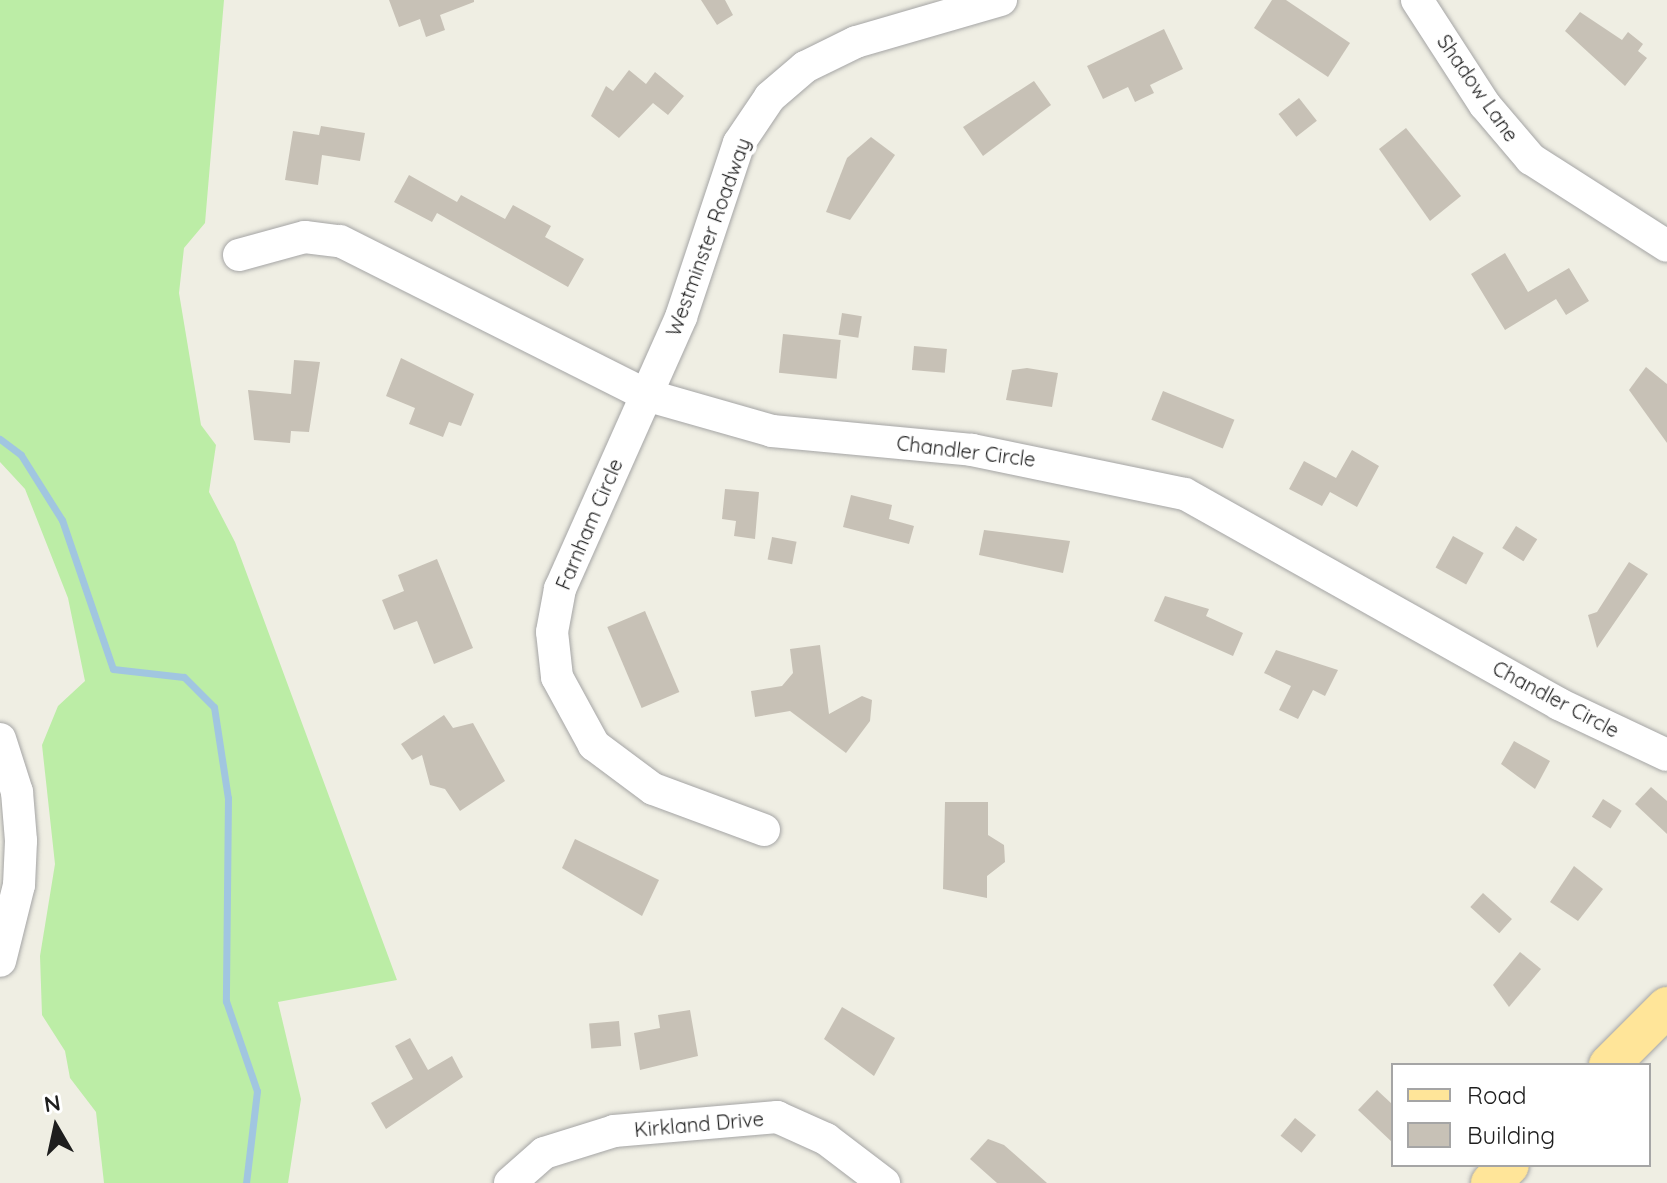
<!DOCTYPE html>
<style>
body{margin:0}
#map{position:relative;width:1667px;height:1183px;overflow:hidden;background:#efeee3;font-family:Quicksand,sans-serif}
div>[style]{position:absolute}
.grass>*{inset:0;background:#bceda6}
.stream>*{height:7px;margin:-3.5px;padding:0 3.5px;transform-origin:3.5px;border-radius:3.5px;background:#a1c6e0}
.building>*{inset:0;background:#c7c1b6;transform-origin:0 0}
.roads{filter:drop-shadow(0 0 2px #a5a5a5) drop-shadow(0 0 2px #a5a5a5)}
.minor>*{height:32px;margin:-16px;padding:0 16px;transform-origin:16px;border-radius:16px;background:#fff}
.major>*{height:40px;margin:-20px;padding:0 20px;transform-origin:20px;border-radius:20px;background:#ffe599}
span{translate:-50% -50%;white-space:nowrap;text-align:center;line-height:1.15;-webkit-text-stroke:8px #fff;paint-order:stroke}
.street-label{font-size:20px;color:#1e1e1e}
.legend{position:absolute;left:1391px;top:1063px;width:260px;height:104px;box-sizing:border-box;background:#fff;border:2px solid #a5a5a5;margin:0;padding:10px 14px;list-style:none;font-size:24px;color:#1e1e1e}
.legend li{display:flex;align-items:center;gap:16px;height:40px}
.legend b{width:40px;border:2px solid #a5a5a5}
.north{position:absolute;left:16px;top:1087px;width:80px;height:80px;-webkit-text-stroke:6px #fff;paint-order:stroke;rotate:351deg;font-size:22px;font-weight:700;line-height:32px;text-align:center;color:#1e1e1e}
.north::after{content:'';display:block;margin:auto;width:28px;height:36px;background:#1e1e1e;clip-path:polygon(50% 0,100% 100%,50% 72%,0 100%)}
</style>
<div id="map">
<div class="grass">
<i style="clip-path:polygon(0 0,224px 0,205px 223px,184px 248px,179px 293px,201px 425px,216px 445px,209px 492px,235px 542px,397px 980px,278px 1002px,301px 1099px,288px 1183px,104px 1183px,96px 1112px,70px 1078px,65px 1051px,42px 1015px,40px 956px,55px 864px,42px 745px,58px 706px,85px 681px,68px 598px,25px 489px,0 462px)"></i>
</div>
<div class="stream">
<i style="left:0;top:439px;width:26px;rotate:37deg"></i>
<i style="left:21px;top:455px;width:77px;rotate:57.8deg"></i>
<i style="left:62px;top:520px;width:157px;rotate:71.1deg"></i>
<i style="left:113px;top:669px;width:71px;rotate:6.4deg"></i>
<i style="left:184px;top:677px;width:42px;rotate:45deg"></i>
<i style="left:214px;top:707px;width:92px;rotate:81.3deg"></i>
<i style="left:228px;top:798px;width:203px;rotate:90.6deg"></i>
<i style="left:226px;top:1001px;width:95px;rotate:71deg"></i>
<i style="left:257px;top:1091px;width:93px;rotate:96.8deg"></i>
</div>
<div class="building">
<i style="clip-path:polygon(389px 0,474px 0,474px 2px,440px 15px,445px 30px,426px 37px,420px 19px,399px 27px)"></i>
<i style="clip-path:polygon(701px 0,725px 0,733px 15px,717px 25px)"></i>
<i style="clip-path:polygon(1272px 0,1286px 0,1350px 43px,1328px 77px,1254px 28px)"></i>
<i style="clip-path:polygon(1580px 12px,1622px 40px,1628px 32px,1643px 44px,1638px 51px,1647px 58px,1625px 86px,1565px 31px)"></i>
<i style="clip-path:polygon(1164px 29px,1183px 69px,1150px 85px,1154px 93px,1135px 102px,1128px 87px,1103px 99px,1087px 66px)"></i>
<i style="clip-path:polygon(629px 70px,646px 84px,655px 72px,684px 96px,668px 115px,653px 103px,619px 138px,591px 116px,606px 86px,613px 91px)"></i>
<i style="clip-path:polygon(1034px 81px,1051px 105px,983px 156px,963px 127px)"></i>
<i style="left:1299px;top:98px;width:29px;height:26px;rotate:52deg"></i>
<i style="clip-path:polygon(321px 126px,365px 133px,360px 161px,322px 155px,318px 185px,285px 180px,293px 131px,319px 135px)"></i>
<i style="clip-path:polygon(1406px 128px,1461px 196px,1430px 221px,1379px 149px)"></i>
<i style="clip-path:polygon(871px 137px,895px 155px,850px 220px,826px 212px,847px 158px)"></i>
<i style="clip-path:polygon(409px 175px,457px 202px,461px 195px,505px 219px,513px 205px,551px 226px,545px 237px,584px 259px,568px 287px,437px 213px,432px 222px,394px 202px)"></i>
<i style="clip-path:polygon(1505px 253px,1528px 292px,1569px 268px,1589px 301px,1566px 315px,1556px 299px,1505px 330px,1471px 274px)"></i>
<i style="left:842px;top:313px;width:20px;height:22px;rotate:9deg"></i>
<i style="left:783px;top:334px;width:58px;height:39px;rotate:6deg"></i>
<i style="left:914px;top:346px;width:33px;height:24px;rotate:5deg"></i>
<i style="clip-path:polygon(401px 358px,474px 394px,461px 426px,449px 422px,443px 437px,409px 424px,415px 408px,386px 396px)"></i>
<i style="clip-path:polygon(294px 360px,320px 362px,309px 432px,291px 431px,290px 443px,254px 440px,248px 390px,291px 394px)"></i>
<i style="clip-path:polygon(1646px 367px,1667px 384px,1667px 443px,1629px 390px)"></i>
<i style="clip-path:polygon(1027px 368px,1058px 373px,1052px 407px,1006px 400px,1012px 370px)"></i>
<i style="left:1163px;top:391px;width:77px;height:31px;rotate:22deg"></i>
<i style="clip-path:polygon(1352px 450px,1379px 466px,1357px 507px,1330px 492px,1322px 506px,1289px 489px,1304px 461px,1336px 478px)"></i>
<i style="clip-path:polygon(725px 489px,759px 492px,755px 539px,734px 536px,736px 521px,722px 519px)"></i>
<i style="clip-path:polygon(851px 495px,892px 505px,889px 519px,914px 526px,909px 544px,843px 527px)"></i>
<i style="left:1516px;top:526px;width:25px;height:26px;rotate:32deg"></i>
<i style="clip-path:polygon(984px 530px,1070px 541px,1063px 573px,979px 555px)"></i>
<i style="left:1453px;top:536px;width:35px;height:36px;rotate:29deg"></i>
<i style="left:772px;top:537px;width:25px;height:23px;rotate:11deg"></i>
<i style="clip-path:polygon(437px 559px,473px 648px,434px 664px,417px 621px,394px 630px,382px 600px,404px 591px,398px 575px)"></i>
<i style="clip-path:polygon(1629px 562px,1648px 574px,1597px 648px,1588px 615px,1597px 612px)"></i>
<i style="clip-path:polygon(1165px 596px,1209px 609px,1206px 616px,1243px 633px,1233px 656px,1154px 621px)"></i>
<i style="left:645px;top:611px;width:88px;height:41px;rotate:67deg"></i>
<i style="clip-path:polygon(820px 645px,829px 714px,862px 696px,872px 700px,870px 721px,846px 753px,790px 711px,755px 717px,751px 691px,782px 686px,793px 673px,790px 649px)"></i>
<i style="clip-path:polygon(1276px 650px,1338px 670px,1325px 696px,1313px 690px,1298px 719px,1279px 710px,1291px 686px,1264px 673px)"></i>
<i style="clip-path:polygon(444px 715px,453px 728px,473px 723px,505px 781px,460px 811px,445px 789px,430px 785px,422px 755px,412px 760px,401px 744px)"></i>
<i style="clip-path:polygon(1514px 741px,1550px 761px,1535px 789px,1501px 764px)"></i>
<i style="clip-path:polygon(1651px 787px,1667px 801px,1667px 834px,1635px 804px)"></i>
<i style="left:1603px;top:799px;width:22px;height:21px;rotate:32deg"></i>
<i style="clip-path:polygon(945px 802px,988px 802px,988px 835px,1004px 845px,1005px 862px,987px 876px,987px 898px,943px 889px)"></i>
<i style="clip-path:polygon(575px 839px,659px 880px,642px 916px,562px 868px)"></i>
<i style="clip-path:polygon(1574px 866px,1603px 889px,1578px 921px,1550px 902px)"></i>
<i style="left:1483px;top:893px;width:39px;height:19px;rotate:42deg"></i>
<i style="clip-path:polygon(1520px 952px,1541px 969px,1509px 1007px,1493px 985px)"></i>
<i style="clip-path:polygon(842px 1007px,895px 1038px,874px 1076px,824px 1039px)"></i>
<i style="clip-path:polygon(690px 1010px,698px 1056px,640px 1070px,634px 1033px,660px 1028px,658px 1015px)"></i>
<i style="left:619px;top:1021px;width:25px;height:30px;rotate:85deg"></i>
<i style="clip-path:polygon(410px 1038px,428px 1070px,452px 1056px,463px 1077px,386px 1129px,371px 1103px,413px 1079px,395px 1046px)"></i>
<i style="clip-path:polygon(1377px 1090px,1393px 1105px,1393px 1143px,1358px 1110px)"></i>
<i style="left:1295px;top:1118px;width:27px;height:23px;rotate:39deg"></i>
<i style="clip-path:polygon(988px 1139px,1004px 1145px,1047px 1183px,997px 1183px,970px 1159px)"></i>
</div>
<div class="roads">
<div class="minor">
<i style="left:1417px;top:0;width:125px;rotate:57.1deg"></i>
<i style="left:1485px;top:105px;width:71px;rotate:49.6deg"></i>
<i style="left:1531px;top:159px;width:161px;rotate:32.6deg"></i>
<i style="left:239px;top:255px;width:68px;rotate:-15.3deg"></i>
<i style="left:305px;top:237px;width:35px;rotate:7deg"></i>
<i style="left:340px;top:241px;width:343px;rotate:26.7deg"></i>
<i style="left:646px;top:395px;width:131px;rotate:15.9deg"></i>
<i style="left:772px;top:431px;width:201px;rotate:5.4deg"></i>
<i style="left:972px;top:450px;width:217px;rotate:11.7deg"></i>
<i style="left:1185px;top:494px;width:429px;rotate:29.3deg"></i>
<i style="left:1559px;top:704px;width:119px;rotate:25.3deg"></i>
<i style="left:0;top:739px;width:56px;rotate:72.2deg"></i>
<i style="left:17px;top:792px;width:49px;rotate:85.3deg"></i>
<i style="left:21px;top:841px;width:44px;rotate:92.6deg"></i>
<i style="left:19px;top:885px;width:78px;rotate:104deg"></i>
<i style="left:764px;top:830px;width:118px;rotate:-159.7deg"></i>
<i style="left:653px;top:789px;width:74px;rotate:-143.3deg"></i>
<i style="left:594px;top:745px;width:77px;rotate:-118.6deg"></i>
<i style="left:557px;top:677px;width:45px;rotate:-96.3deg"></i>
<i style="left:552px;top:632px;width:44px;rotate:-79.5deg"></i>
<i style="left:560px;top:589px;width:298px;rotate:-66deg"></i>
<i style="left:681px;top:317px;width:183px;rotate:-71.6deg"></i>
<i style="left:739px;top:143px;width:55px;rotate:-56deg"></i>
<i style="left:770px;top:97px;width:46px;rotate:-40.6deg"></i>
<i style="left:805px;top:67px;width:57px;rotate:-26.1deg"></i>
<i style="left:856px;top:42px;width:151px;rotate:-16.2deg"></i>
<i style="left:510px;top:1183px;width:45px;rotate:-41.4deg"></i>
<i style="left:544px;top:1153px;width:73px;rotate:-17.4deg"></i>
<i style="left:614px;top:1131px;width:164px;rotate:-4.9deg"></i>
<i style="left:777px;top:1117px;width:54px;rotate:24.2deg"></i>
<i style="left:826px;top:1139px;width:73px;rotate:37.2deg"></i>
</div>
<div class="major">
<i style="left:1609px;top:1065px;width:82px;rotate:-45deg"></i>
<i style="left:1491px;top:1183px;width:25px;rotate:-45deg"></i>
</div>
</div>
<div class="street-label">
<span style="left:1478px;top:88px;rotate:55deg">Shadow Lane</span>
<span style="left:708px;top:237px;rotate:-70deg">Westminster Roadway</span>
<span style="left:966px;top:451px;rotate:7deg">Chandler Circle</span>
<span style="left:589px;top:524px;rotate:-67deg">Farnham Circle</span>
<span style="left:1556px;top:699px;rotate:28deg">Chandler Circle</span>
<span style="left:699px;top:1124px;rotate:-5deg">Kirkland Drive</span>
</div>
<ul class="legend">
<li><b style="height:10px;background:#ffe599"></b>Road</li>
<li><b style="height:22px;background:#c7c1b6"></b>Building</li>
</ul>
<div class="north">N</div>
</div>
